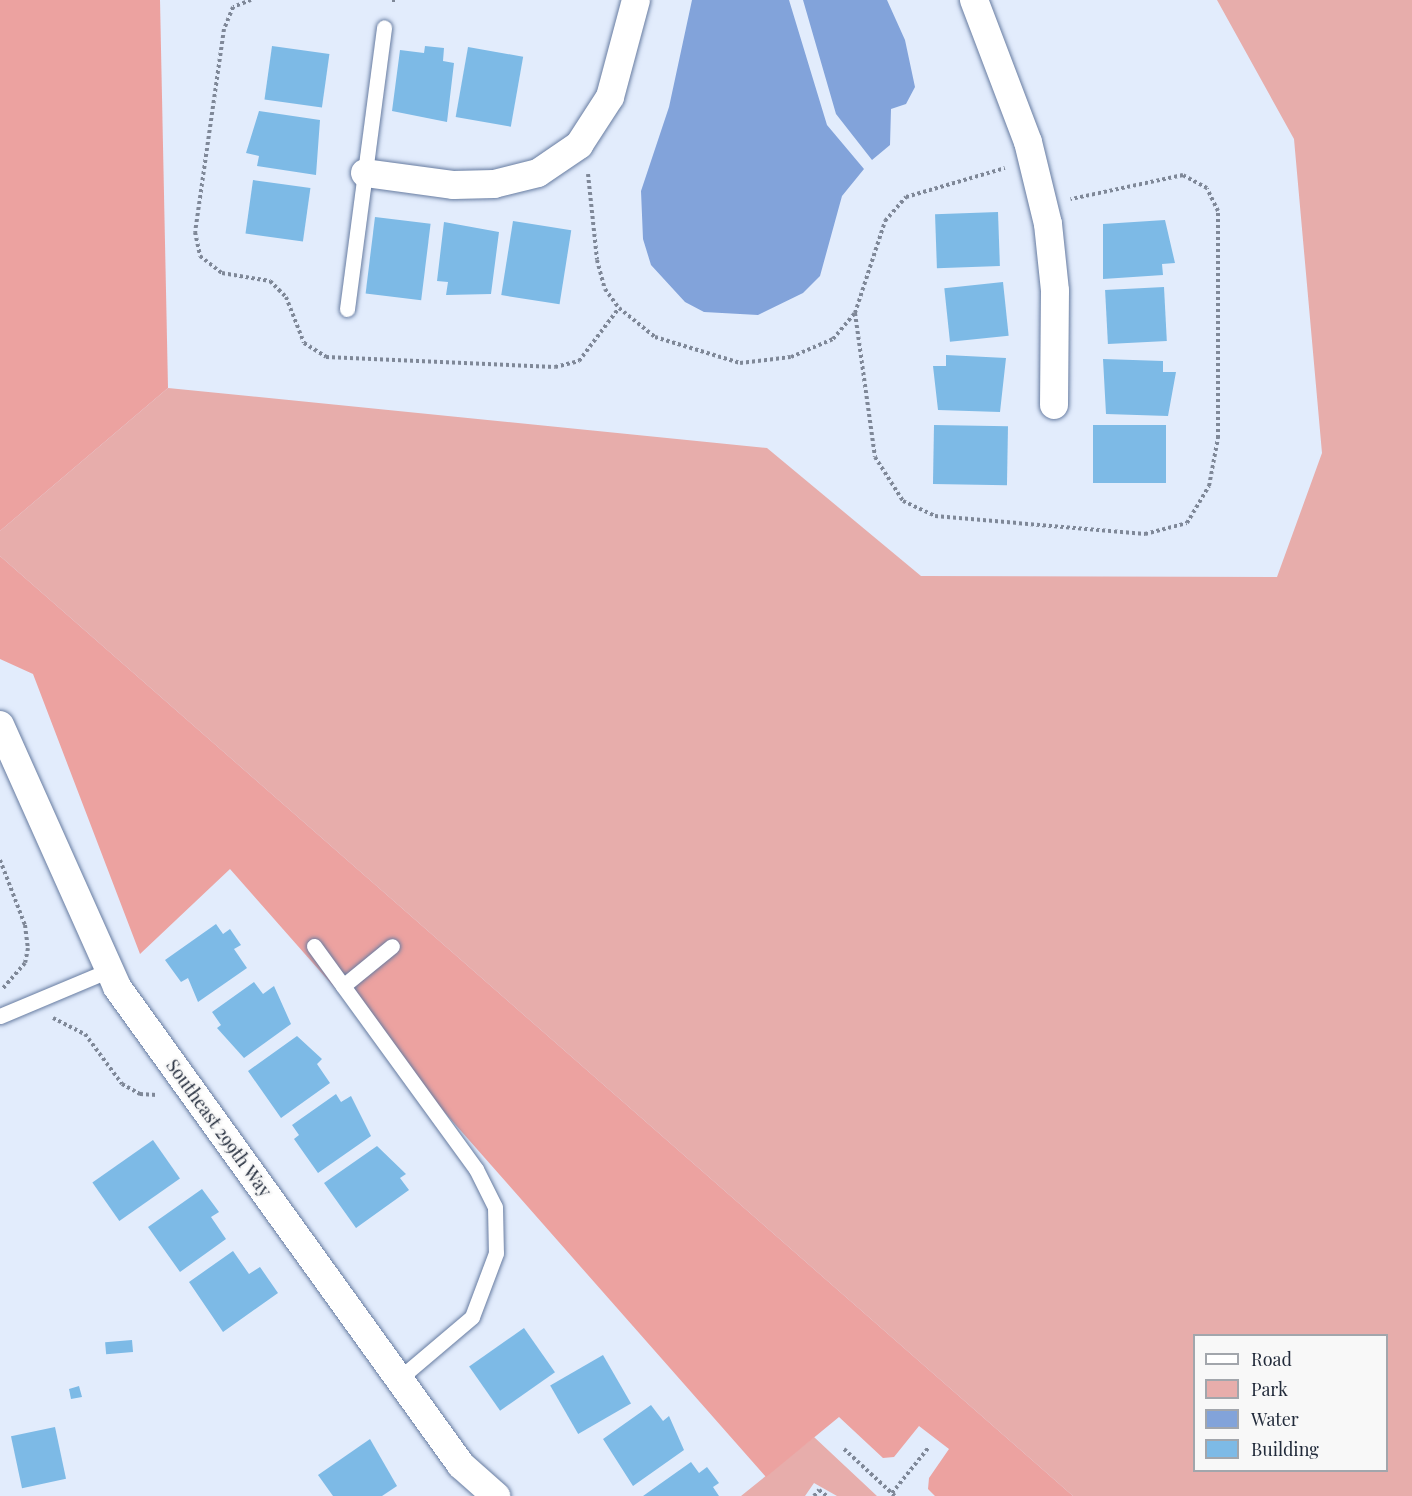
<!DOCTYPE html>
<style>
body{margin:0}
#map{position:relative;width:1412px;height:1496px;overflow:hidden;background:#e2ecfc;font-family:"Playfair Display",serif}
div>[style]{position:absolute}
.green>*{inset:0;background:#e7adab}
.forest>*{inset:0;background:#eca2a0}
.water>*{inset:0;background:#82a3da}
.building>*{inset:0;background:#7dbae6;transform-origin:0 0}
.path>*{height:4px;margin-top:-2px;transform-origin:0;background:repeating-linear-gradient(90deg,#7f8898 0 3px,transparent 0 6px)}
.roads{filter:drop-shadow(0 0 2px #677ca1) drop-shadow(0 0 2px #677ca1)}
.lane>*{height:15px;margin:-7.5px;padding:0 7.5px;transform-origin:7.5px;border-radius:7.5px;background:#fff}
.street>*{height:28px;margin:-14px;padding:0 14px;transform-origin:14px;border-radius:14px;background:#fff}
span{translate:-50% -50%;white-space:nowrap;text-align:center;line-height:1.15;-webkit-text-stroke:4.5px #f8f8f8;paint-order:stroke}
.street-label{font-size:18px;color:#222b3b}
.legend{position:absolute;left:1193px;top:1334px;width:195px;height:138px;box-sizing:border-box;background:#f8f8f8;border:2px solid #a2a6ac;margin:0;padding:8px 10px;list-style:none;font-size:18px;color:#222b3b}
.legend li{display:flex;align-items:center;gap:12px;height:30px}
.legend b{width:30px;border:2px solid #a2a6ac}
</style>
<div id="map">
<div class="green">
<i style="clip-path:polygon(evenodd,1217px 0,1412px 0,1412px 1496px,1073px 1496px,0 556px,0 531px,168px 388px,767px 448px,921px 576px,1277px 577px,1322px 453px,1294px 139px,1217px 0,1194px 1336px,1386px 1336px,1386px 1470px,1194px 1470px,1194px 1336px)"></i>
<i style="clip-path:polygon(814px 1437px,877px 1496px,837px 1496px,814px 1483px,805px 1496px,741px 1496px)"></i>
</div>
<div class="forest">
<i style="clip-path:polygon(0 0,160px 0,168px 388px,0 531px)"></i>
<i style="clip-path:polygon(0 556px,1073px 1496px,935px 1496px,928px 1489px,929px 1478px,949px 1449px,919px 1426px,894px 1457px,883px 1458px,839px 1417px,766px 1477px,230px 869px,140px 954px,33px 674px,0 659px)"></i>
</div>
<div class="water">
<i style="clip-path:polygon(692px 0,789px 0,827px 125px,864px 169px,842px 196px,820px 276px,803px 293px,758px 315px,704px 312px,685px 302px,651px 265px,643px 239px,641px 191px,669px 107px)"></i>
<i style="clip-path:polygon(803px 0,887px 0,905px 40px,915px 87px,906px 104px,891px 109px,890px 145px,872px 160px,836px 114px)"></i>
</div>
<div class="building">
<i style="left:272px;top:46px;width:58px;height:54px;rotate:8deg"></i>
<i style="clip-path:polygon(425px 46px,444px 48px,443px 61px,454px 63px,447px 122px,392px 111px,400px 50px,424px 53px)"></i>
<i style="left:468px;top:47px;width:56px;height:71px;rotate:10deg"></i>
<i style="clip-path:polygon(259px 111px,320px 120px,316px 175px,257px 166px,259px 156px,246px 153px)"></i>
<i style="left:253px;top:180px;width:58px;height:54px;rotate:8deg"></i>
<i style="left:998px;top:212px;width:54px;height:63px;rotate:88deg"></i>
<i style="left:375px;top:217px;width:56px;height:77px;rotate:7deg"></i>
<i style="clip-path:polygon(1165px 220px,1175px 263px,1162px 264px,1163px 275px,1103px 279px,1103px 224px)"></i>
<i style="left:513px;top:221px;width:59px;height:75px;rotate:9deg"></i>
<i style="clip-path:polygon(444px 222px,499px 232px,491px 294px,446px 295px,448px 282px,437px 281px)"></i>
<i style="left:1003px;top:282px;width:54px;height:59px;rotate:84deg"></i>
<i style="left:1164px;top:287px;width:54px;height:59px;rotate:87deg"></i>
<i style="clip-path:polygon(946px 355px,1006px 358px,1000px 412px,938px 410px,933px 366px,946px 366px)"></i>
<i style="clip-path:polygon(1103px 359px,1163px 361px,1163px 372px,1176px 372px,1168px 416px,1106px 414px)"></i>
<i style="left:934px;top:425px;width:74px;height:59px;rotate:1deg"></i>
<i style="left:1093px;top:425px;width:73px;height:58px"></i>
<i style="clip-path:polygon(216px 924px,223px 934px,230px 929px,241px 945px,234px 949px,247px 968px,198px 1002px,188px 978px,181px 982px,165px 960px)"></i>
<i style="clip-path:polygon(254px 982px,263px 994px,274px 986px,291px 1024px,244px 1058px,217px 1028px,221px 1025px,212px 1012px)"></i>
<i style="clip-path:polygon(297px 1036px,322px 1059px,317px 1064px,330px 1083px,281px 1118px,248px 1071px)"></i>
<i style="clip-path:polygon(336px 1094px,341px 1102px,351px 1096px,371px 1136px,318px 1173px,294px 1139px,299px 1135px,292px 1125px)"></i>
<i style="left:153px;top:1140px;width:47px;height:74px;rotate:55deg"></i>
<i style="clip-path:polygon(377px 1146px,406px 1174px,400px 1178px,409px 1190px,356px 1228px,324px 1183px)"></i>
<i style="clip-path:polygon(202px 1189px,219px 1212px,211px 1217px,226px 1239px,180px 1272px,148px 1227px)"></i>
<i style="clip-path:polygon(233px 1251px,249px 1274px,260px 1267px,278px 1293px,223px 1332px,189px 1282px)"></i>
<i style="left:524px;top:1328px;width:54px;height:67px;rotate:55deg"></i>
<i style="left:132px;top:1340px;width:12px;height:27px;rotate:85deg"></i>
<i style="left:603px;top:1355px;width:56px;height:61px;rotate:60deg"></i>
<i style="clip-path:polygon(79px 1386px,82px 1397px,71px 1399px,69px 1389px)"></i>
<i style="clip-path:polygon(651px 1405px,663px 1421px,669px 1416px,684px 1450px,633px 1486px,603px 1439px)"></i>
<i style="left:55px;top:1427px;width:53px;height:45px;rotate:78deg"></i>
<i style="clip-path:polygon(370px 1439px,397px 1486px,382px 1496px,333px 1496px,318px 1475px)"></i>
<i style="clip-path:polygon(691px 1462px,699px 1473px,707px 1467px,719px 1483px,713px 1487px,719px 1496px,643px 1496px)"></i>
</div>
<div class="path">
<i style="left:251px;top:0;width:19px;rotate:159deg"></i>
<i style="left:233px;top:7px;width:24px;rotate:112deg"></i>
<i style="left:224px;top:29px;width:205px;rotate:98.1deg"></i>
<i style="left:195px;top:232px;width:25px;rotate:78deg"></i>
<i style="left:200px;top:256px;width:28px;rotate:38deg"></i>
<i style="left:222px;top:273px;width:49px;rotate:9.5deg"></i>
<i style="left:270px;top:281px;width:23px;rotate:45deg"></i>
<i style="left:286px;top:297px;width:49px;rotate:68.6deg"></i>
<i style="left:304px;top:343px;width:26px;rotate:32deg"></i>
<i style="left:326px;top:357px;width:229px;rotate:2.5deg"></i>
<i style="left:555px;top:367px;width:25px;rotate:-14deg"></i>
<i style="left:579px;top:361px;width:66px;rotate:-53deg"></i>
<i style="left:392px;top:0;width:6px"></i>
<i style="left:588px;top:174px;width:86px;rotate:84deg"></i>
<i style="left:597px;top:260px;width:30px;rotate:75deg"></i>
<i style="left:605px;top:289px;width:24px;rotate:54deg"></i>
<i style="left:619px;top:308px;width:46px;rotate:38.9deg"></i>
<i style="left:655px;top:337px;width:89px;rotate:17deg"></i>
<i style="left:740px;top:363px;width:51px;rotate:-6.7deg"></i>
<i style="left:791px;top:357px;width:46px;rotate:-23.2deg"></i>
<i style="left:833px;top:339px;width:34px;rotate:-50deg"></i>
<i style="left:855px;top:313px;width:97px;rotate:-71.9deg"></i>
<i style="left:885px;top:221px;width:32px;rotate:-49deg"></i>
<i style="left:906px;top:197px;width:103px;rotate:-16.3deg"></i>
<i style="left:855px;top:313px;width:145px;rotate:82.1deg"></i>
<i style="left:875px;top:457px;width:52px;rotate:57.5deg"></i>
<i style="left:903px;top:501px;width:35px;rotate:25deg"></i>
<i style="left:935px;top:516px;width:211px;rotate:4.9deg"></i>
<i style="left:1145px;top:534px;width:43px;rotate:-14.7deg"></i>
<i style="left:1187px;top:523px;width:43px;rotate:-59.3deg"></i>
<i style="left:1209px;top:486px;width:49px;rotate:-79.4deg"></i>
<i style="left:1218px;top:438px;width:227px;rotate:-90deg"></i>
<i style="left:1218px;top:211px;width:25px;rotate:-116deg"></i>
<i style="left:1207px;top:188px;width:27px;rotate:-152deg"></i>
<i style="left:1183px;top:175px;width:115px;rotate:167.9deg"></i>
<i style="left:0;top:860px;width:70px;rotate:69deg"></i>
<i style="left:25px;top:925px;width:23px;rotate:83deg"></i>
<i style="left:28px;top:948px;width:15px;rotate:101deg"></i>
<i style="left:25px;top:963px;width:35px;rotate:131deg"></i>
<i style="left:53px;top:1018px;width:36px;rotate:27deg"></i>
<i style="left:85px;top:1034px;width:62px;rotate:53.5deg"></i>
<i style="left:122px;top:1084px;width:21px;rotate:29deg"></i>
<i style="left:140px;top:1094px;width:17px;rotate:3deg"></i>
<i style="left:844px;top:1449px;width:69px;rotate:42.7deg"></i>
<i style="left:892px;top:1493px;width:59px;rotate:-51.2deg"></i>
<i style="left:814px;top:1496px;width:8px;rotate:-50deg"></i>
<i style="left:819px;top:1490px;width:10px;rotate:37deg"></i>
</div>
<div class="roads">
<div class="lane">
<i style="left:347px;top:309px;width:284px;rotate:-82.5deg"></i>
<i style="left:314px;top:946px;width:276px;rotate:54deg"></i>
<i style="left:476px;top:1169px;width:42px;rotate:63.4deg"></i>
<i style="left:495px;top:1207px;width:46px;rotate:88.8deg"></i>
<i style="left:496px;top:1253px;width:68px;rotate:110.6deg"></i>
<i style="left:472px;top:1317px;width:96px;rotate:139.7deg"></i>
<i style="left:343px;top:986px;width:63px;rotate:-39.2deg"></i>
<i style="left:0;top:1016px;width:116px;rotate:-22.8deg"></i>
</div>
<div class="street">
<i style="left:974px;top:0;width:152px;rotate:69.2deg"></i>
<i style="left:1028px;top:142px;width:84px;rotate:76.3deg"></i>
<i style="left:1048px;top:224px;width:67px;rotate:84deg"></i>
<i style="left:1055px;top:291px;width:114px;rotate:90.5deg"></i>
<i style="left:365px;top:173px;width:90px;rotate:7.7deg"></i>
<i style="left:454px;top:185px;width:40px;rotate:-1.4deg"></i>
<i style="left:494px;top:184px;width:45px;rotate:-14deg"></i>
<i style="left:538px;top:173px;width:50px;rotate:-34.3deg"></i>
<i style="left:579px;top:145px;width:57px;rotate:-57.1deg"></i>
<i style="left:610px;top:97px;width:100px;rotate:-75deg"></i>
<i style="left:0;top:725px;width:287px;rotate:65.9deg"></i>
<i style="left:117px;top:987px;width:589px;rotate:54.26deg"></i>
<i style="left:461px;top:1465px;width:47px;rotate:41.5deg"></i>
</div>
</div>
<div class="street-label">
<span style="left:219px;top:1128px;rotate:54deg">Southeast 299th Way</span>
</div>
<ul class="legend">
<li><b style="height:8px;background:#fff"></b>Road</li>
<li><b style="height:16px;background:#e7adab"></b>Park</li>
<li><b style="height:16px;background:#82a3da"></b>Water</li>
<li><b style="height:16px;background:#7dbae6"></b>Building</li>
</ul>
</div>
